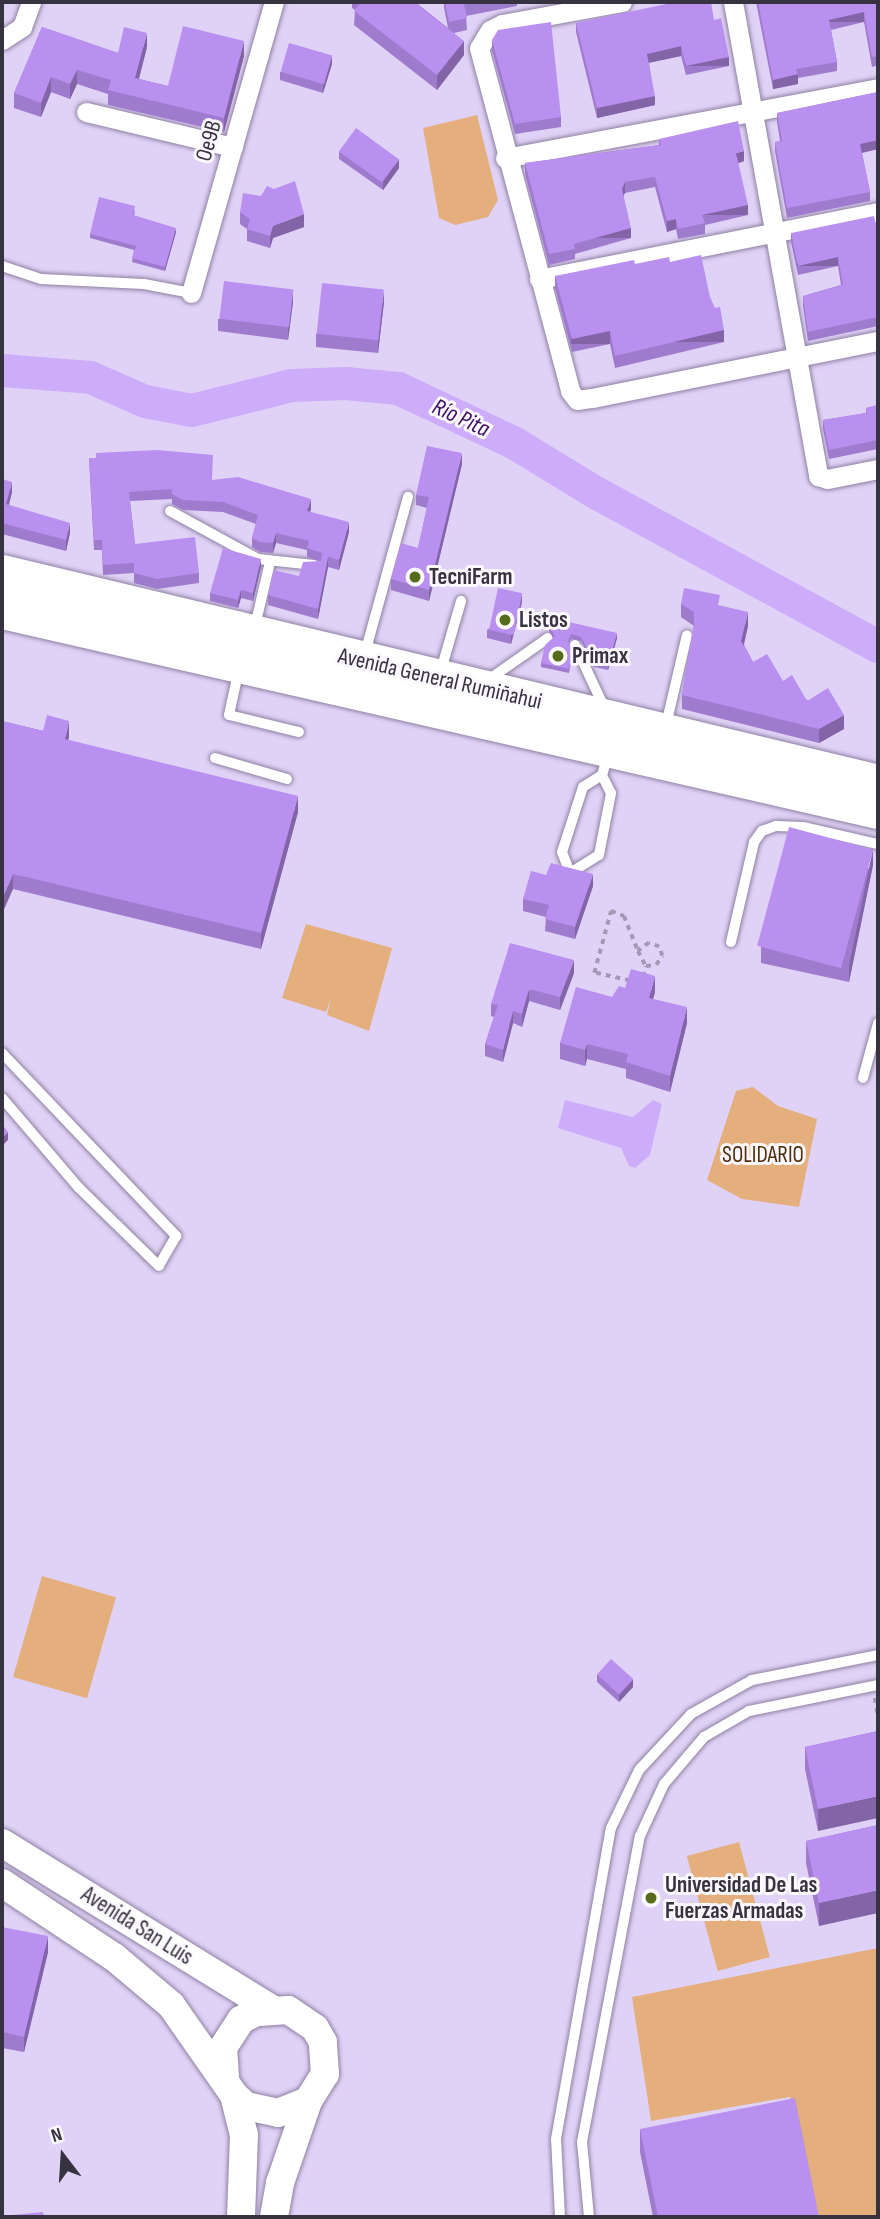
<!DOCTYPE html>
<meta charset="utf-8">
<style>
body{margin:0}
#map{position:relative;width:880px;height:2219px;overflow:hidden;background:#e0d2f6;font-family:"Sofia Sans Condensed",sans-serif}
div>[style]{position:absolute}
.green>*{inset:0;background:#e5af7d;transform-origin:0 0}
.water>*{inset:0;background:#cdacfa}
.river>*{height:33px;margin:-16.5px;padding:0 16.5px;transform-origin:16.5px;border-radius:16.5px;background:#cdacfa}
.path>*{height:3.5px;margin-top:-1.75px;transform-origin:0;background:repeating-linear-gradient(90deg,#a399b5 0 5px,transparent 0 10px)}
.roads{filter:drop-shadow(0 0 2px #8e81a2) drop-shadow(0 0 2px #8e81a2)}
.lane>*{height:10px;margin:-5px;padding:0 5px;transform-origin:5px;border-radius:5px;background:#fff}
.street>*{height:19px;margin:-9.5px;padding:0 9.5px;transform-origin:9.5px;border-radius:9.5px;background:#fff}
.secondary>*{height:28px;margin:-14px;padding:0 14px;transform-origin:14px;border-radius:14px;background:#fff}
.highway>*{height:37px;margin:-18.5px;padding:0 18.5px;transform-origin:18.5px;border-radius:18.5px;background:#fff}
.wall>*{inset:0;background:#9f7bce}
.shaded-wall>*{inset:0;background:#8264a7;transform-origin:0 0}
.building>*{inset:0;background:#b98fef;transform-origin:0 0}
.dots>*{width:19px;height:19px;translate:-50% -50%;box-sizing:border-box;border:4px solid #fbf9fd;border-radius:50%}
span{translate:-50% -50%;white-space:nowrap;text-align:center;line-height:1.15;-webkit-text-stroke:6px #fbf9fd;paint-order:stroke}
.street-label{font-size:23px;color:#373240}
.poi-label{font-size:23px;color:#373240;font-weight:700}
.left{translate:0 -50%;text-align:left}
.park-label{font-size:23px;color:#4e2d09}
.water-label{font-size:24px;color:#3b0c62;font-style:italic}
.frame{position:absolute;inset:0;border:4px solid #373240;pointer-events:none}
.north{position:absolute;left:28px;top:2121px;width:70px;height:70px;-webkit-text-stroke:5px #fbf9fd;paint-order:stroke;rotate:343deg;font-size:19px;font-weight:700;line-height:28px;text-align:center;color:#373240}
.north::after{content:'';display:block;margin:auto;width:24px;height:32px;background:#373240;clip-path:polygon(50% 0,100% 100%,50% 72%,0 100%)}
</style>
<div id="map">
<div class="green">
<i style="clip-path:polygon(477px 115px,498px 200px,488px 217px,455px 225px,439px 218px,423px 128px)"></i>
<i style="clip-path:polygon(306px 924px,392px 948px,369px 1031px,327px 1015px,331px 998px,326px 1012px,282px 998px)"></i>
<i style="clip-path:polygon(753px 1087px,778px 1106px,817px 1119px,799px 1207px,742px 1199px,707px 1180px,736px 1091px)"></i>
<i style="left:42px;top:1576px;width:77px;height:105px;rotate:16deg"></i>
<i style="left:739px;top:1842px;width:119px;height:54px;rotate:75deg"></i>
<i style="clip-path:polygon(878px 1948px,878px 2217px,811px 2217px,790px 2097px,651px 2121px,632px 1997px)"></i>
</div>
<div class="water">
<i style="clip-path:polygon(565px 1100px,633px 1117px,653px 1100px,662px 1104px,650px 1155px,635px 1168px,629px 1166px,621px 1148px,558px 1128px)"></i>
</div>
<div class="river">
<i style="left:2px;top:370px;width:88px;rotate:4.5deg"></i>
<i style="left:90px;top:377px;width:60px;rotate:23.6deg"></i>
<i style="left:145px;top:401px;width:47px;rotate:11.1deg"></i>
<i style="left:191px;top:410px;width:103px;rotate:-14deg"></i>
<i style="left:291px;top:385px;width:54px;rotate:-2.1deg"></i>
<i style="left:345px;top:383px;width:53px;rotate:5.4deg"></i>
<i style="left:398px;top:388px;width:127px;rotate:25.2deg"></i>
<i style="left:513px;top:442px;width:96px;rotate:31.4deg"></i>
<i style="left:595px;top:492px;width:322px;rotate:28.6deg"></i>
</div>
<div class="path">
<i style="left:643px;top:977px;width:11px;rotate:-75deg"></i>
<i style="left:646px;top:966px;width:10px;rotate:-6deg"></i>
<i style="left:656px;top:965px;width:11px;rotate:-56deg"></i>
<i style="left:662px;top:956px;width:9px;rotate:-108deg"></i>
<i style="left:659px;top:947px;width:11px;rotate:-158deg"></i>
<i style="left:649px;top:943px;width:14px;rotate:144deg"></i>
<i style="left:638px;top:951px;width:17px;rotate:62deg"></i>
<i style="left:630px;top:981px;width:37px;rotate:-167deg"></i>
<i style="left:594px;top:973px;width:64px;rotate:-74.7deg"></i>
<i style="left:611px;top:911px;width:14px;rotate:21deg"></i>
<i style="left:624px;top:916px;width:38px;rotate:68deg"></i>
<i style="left:875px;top:1698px;width:17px;rotate:80deg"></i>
</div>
<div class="roads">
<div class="lane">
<i style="left:2px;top:266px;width:41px;rotate:18.4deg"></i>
<i style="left:41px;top:279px;width:103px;rotate:2.8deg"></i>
<i style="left:144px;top:284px;width:48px;rotate:10.8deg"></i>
<i style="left:170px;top:511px;width:100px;rotate:28.6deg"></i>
<i style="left:258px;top:559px;width:56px;rotate:6.1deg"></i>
<i style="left:255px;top:626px;width:66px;rotate:-76.8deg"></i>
<i style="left:575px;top:645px;width:71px;rotate:64.9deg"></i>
<i style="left:365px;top:653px;width:162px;rotate:-74.6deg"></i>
<i style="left:239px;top:669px;width:47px;rotate:102.3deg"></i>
<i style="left:229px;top:715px;width:72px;rotate:13.7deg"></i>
<i style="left:441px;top:670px;width:72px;rotate:-73.8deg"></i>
<i style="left:488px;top:680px;width:73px;rotate:-35deg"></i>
<i style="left:666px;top:725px;width:92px;rotate:-76.9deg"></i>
<i style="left:215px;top:758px;width:75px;rotate:16.3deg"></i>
<i style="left:602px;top:775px;width:22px;rotate:148deg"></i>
<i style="left:583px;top:787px;width:68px;rotate:107.9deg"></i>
<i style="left:562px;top:852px;width:22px;rotate:69deg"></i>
<i style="left:570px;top:873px;width:34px;rotate:-32deg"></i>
<i style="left:599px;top:855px;width:63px;rotate:-79deg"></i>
<i style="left:611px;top:793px;width:20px;rotate:-117deg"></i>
<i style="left:602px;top:775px;width:21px;rotate:-73deg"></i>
<i style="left:731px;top:942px;width:103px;rotate:-77deg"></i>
<i style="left:754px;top:842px;width:14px;rotate:-54deg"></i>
<i style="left:762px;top:831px;width:15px;rotate:-20deg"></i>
<i style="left:776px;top:826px;width:27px;rotate:2deg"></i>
<i style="left:803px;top:827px;width:77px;rotate:12.8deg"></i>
<i style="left:2px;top:1053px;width:253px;rotate:46.4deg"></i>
<i style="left:176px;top:1236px;width:34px;rotate:120deg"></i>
<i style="left:159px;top:1266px;width:112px;rotate:-135.7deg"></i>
<i style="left:79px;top:1188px;width:118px;rotate:-130.5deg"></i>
<i style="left:863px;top:1078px;width:57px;rotate:-74.7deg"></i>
<i style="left:560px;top:2217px;width:78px;rotate:-92.9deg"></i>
<i style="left:556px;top:2139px;width:316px;rotate:-80deg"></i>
<i style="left:611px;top:1828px;width:64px;rotate:-64.2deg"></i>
<i style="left:639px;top:1770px;width:76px;rotate:-47.1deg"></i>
<i style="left:691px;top:1714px;width:70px;rotate:-29.1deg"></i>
<i style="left:752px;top:1680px;width:128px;rotate:-11.2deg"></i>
<i style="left:589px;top:2217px;width:75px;rotate:-95.3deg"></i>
<i style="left:582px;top:2142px;width:311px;rotate:-79.3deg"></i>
<i style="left:640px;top:1836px;width:57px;rotate:-65.2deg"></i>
<i style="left:664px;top:1784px;width:62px;rotate:-49.6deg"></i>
<i style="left:704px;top:1737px;width:52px;rotate:-30deg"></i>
<i style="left:749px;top:1711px;width:132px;rotate:-11.4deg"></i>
</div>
<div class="street">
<i style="left:622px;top:2px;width:122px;rotate:169.6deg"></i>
<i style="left:502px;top:24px;width:13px;rotate:153deg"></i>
<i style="left:490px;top:30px;width:21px;rotate:121deg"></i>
<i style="left:479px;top:48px;width:355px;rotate:75.1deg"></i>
<i style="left:570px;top:391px;width:11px;rotate:52deg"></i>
<i style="left:577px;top:400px;width:15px;rotate:-8deg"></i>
<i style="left:592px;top:398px;width:292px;rotate:-11.3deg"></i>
<i style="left:733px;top:2px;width:482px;rotate:79.8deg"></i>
<i style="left:818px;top:476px;width:9px;rotate:18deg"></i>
<i style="left:827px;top:479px;width:52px;rotate:-11.1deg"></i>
<i style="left:2px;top:40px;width:24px;rotate:-33deg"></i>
<i style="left:22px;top:27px;width:27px;rotate:-70deg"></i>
<i style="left:86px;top:112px;width:151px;rotate:13.4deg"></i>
<i style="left:505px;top:158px;width:380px;rotate:-10.6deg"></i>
<i style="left:539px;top:279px;width:346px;rotate:-11.2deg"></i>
<i style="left:191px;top:293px;width:303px;rotate:-74.1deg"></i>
</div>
<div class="secondary">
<i style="left:2px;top:1843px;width:317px;rotate:31.6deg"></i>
<i style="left:2px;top:1883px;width:134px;rotate:33.5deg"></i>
<i style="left:114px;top:1957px;width:75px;rotate:40.1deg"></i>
<i style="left:171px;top:2005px;width:110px;rotate:55deg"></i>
<i style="left:234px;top:2095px;width:16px;rotate:43deg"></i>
<i style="left:246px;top:2106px;width:33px;rotate:12deg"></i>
<i style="left:278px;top:2113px;width:32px;rotate:-22deg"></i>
<i style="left:308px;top:2101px;width:32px;rotate:-58deg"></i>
<i style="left:325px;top:2074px;width:32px;rotate:-94deg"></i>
<i style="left:323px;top:2042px;width:16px;rotate:-120deg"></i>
<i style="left:315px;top:2028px;width:32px;rotate:-146deg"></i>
<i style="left:288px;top:2010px;width:32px;rotate:176deg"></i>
<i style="left:256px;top:2012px;width:17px;rotate:152deg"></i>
<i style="left:241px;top:2020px;width:33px;rotate:123deg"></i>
<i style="left:223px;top:2048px;width:32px;rotate:86deg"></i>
<i style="left:234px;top:2095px;width:41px;rotate:76deg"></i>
<i style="left:244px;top:2135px;width:82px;rotate:92.1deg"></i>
<i style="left:274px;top:2217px;width:35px;rotate:-80deg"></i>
<i style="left:280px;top:2183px;width:87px;rotate:-71.1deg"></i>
</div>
<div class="highway">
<i style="left:2px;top:573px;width:901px;rotate:13.48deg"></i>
<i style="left:2px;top:610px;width:899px;rotate:12.86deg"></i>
</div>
</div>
<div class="wall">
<i style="clip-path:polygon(352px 2px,415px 2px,448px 28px,444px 8px,444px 2px,517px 2px,517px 6px,466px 16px,467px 30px,454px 33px,464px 55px,437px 90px,354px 25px,355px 10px,352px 8px)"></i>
<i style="clip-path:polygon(756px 2px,878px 2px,878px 65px,872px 67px,864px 22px,831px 30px,837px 62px,837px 71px,798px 78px,798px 84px,773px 89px)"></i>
<i style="clip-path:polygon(714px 20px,729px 66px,686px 75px,681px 56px,649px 63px,655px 105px,597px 118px,576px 32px,576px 23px)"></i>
<i style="clip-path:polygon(42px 27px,118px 53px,147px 47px,139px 79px,168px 86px,244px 56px,224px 132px,108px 105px,108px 94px,77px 84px,70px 99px,51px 92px,41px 117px,14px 108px,14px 93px)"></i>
<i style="clip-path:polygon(492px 40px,561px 117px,561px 127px,515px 134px,492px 50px)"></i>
<i style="clip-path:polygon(332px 64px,323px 93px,280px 80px,280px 72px)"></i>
<i style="clip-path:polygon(878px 92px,878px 149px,862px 153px,870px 192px,870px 201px,787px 218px,775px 151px,775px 142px,780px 141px,777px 122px,777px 113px)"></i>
<i style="clip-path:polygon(659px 139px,744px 161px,738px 163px,748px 215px,705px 225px,705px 234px,678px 239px,676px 229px,667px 232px,655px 187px,625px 193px,623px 196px,631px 238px,575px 254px,575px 259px,549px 265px,525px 174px,525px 163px,659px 145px)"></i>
<i style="clip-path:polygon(339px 151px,399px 168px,383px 190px,339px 159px)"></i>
<i style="clip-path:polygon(135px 210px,134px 216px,176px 232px,165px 271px,132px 262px,134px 250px,90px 238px,90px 234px)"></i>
<i style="clip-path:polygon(240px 212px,304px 227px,273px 238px,270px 248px,247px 241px,247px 229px,240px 224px)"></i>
<i style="clip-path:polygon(791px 233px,878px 234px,878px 326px,808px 341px,803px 306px,803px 296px,841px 285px,838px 266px,798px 275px,791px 242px)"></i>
<i style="clip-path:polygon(670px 262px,710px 297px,724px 342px,615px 368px,610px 344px,572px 352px,555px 288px,555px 276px,635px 264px)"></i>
<i style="clip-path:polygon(293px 302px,288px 340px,218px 331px,218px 319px)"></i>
<i style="clip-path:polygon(384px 302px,378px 353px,316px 347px,316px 334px)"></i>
<i style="clip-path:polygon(878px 405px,878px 449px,829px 459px,823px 429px,823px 420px,866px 413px,866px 408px)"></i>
<i style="clip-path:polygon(89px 458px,213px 480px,311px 509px,310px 512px,349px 532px,339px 570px,328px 567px,318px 619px,268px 605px,268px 595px,299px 576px,319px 561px,307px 557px,307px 550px,276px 543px,273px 553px,260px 552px,252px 547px,252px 538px,256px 524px,223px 512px,183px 510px,172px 504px,172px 499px,130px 501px,135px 544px,199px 573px,199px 583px,157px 589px,134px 583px,134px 573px,103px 575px,102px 550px,94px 550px)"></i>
<i style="clip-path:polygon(462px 464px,429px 601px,391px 590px,391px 579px,418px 548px,427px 508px,416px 505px,416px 495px)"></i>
<i style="clip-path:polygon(2px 479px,12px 492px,9px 505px,70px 533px,66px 551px,2px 534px)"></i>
<i style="clip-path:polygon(261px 567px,253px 601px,241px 598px,238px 608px,210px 601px,210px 593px)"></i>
<i style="clip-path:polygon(522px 602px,511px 644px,487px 638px,487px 630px)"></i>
<i style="clip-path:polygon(681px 604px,720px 606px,748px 626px,744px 645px,753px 662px,783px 681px,844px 729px,819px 743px,682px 709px,682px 695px,694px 626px,681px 617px)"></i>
<i style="clip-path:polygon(549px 627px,617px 638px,608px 670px,594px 667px,581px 641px,571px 639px,569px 643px,575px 659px,575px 663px,571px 663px,569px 673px,541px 667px,541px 663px,553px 638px,549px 631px)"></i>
<i style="clip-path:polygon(2px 721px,69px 737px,68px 740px,298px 812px,261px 949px,13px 889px)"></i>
<i style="clip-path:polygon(873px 865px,849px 982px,761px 963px,761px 947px)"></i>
<i style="clip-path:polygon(593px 886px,575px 939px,545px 931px,546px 917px,523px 911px,523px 899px)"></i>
<i style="clip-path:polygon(574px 973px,560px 1010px,529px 1001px,522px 1027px,513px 1023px,503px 1062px,485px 1056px,485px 1044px,494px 1017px,491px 1016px,491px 1004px)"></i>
<i style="clip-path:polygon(625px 988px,655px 992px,653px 999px,687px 1023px,670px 1092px,626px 1078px,626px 1069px,587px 1059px,585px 1066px,560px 1059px,560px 1043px,612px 997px)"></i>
<i style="clip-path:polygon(878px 1066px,878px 1089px,877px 1088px,877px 1073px)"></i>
<i style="clip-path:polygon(597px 1674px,633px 1687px,619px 1702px,597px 1682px)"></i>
<i style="clip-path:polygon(878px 1731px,818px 1831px,805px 1769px,805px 1747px)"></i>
<i style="clip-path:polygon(878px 1825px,819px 1926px,806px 1863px,806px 1841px)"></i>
<i style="clip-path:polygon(2px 1927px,48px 1952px,24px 2052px,2px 2048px)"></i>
<i style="clip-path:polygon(640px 2129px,819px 2217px,653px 2217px,640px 2152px)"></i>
</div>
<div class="shaded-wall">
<i style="left:864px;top:12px;width:10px;height:36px;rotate:90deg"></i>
<i style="clip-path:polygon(147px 33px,147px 47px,135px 93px,135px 78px)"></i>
<i style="clip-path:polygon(244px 41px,244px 56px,224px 132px,224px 118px)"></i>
<i style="clip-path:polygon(464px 41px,464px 55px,437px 90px,437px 75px)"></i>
<i style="clip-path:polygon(681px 46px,681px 56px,647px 63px,647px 54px)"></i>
<i style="clip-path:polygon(332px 55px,332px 64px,323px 93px,323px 85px)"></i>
<i style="left:729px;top:57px;width:9px;height:44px;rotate:90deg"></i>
<i style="clip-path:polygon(77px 70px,77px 84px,70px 99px,70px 84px)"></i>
<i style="clip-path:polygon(798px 74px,798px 84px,773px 89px,773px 80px)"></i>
<i style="clip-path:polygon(51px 77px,51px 92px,41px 117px,41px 103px)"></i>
<i style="clip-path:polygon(655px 96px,655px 105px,597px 118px,597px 108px)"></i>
<i style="clip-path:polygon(878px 140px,878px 149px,860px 153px,860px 144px)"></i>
<i style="clip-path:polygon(744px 151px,744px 161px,736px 164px,736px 153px)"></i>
<i style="clip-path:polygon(399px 159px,399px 168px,383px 190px,383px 182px)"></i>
<i style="clip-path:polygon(625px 182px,625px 193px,622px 199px,622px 189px)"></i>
<i style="left:748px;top:205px;width:10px;height:47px;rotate:90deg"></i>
<i style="clip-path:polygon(304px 214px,304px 227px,273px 238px,270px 248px,270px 236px,273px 226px)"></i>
<i style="clip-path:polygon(676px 219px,676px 229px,667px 232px,667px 221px)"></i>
<i style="clip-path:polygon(176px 228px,176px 232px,165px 271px,165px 267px)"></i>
<i style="left:631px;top:228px;width:10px;height:59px;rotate:90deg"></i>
<i style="left:838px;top:257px;width:9px;height:41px;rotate:90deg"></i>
<i style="clip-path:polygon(293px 290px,293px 302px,288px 340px,288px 328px)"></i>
<i style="clip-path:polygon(384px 290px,384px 302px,378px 353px,378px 341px)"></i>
<i style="left:724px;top:330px;width:12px;height:112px;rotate:90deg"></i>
<i style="left:610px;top:331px;width:13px;height:39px;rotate:90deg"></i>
<i style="clip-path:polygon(462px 453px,462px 464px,429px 601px,429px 590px)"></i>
<i style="clip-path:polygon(12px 482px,12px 492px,6px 515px,6px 504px)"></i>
<i style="clip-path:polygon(311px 499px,311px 509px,307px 521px,307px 511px)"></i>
<i style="clip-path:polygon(349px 522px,349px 532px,339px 570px,339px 560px)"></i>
<i style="clip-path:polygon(70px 523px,70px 533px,66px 551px,66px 540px)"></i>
<i style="clip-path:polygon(276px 533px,276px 543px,273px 553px,273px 543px)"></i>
<i style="clip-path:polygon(328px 557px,328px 567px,318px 619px,318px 609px)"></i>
<i style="clip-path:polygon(261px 559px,261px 567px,253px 601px,253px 593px)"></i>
<i style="clip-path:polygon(241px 590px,241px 598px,238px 608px,238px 600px)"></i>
<i style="clip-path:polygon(522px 593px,522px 602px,511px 644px,511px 636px)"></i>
<i style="clip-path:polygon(748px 612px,748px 626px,741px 655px,741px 641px)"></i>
<i style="clip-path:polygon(617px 633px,617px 638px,608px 670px,608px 666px)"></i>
<i style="clip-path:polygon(844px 715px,844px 729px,819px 743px,819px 729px)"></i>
<i style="clip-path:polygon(69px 721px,69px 737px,65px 755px,65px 739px)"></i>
<i style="clip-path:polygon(298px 796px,298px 812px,261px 949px,261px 933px)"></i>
<i style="clip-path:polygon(873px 849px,873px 865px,849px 982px,849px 966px)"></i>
<i style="clip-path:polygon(13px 874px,13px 889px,2px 914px,2px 899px)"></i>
<i style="clip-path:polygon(593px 874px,593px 886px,575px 939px,575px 927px)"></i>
<i style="clip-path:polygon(574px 960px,574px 973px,560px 1010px,560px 997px)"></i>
<i style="clip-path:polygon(655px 976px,655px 992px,649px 1014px,649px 998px)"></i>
<i style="clip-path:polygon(529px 989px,529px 1001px,522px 1027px,522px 1014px)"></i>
<i style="clip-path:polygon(687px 1007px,687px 1023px,670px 1092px,670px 1076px)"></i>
<i style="clip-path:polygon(513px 1011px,513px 1023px,503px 1062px,503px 1050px)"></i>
<i style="clip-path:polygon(587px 1044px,587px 1059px,585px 1066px,585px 1050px)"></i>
<i style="clip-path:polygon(8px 1132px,8px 1140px,2px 1146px,2px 1138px)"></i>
<i style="clip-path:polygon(633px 1679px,633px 1687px,619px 1702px,619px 1694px)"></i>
<i style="clip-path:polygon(878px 1796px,878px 1818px,818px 1831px,818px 1809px)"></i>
<i style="clip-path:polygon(878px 1890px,878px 1913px,819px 1926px,819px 1903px)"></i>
<i style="clip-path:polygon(48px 1936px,48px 1952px,24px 2052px,24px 2037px)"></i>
</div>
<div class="building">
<i style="clip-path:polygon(361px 2px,414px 2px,464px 41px,437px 75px,354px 11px)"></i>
<i style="clip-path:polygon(445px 2px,475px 2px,464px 4px,467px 18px,449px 22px)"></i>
<i style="clip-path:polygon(676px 2px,711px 2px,714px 20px,721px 18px,729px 57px,686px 66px,681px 46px,647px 54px,655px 96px,597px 108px,576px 23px)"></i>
<i style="clip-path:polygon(758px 2px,878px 2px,878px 56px,872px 57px,864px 12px,829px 20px,837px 62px,796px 69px,798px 74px,773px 80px)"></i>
<i style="clip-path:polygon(551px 22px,561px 117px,515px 124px,492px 40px,498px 30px)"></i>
<i style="clip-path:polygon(183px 26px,244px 41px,224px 118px,108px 90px,111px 80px,77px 70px,70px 84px,51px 77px,41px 103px,14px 93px,42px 27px,118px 53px,124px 27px,147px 33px,135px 78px,168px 86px)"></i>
<i style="left:289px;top:43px;width:45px;height:30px;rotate:16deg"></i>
<i style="clip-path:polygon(878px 92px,878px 140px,860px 144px,870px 192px,787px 208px,775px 142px,782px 141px,777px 113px)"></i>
<i style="clip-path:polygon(738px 121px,744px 151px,736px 153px,748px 205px,702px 215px,705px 223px,678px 229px,676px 219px,667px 221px,655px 177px,625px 182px,622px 189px,631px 228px,574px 244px,575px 249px,549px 254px,525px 163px,661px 145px,659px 139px)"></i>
<i style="left:356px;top:128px;width:53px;height:29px;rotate:36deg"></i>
<i style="clip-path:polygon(295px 181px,304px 214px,273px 226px,270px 236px,247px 229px,250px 219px,240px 212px,243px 193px,261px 196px,267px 186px,274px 189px)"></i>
<i style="clip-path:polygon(99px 197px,135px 206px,133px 215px,176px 228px,165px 267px,132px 258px,136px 246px,90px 234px)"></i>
<i style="clip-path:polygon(874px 216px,878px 234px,878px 317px,808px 332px,803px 296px,843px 285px,838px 257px,798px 266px,791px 233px)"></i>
<i style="clip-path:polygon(701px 255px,710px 297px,715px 308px,720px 307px,724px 330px,615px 356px,610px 331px,572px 339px,555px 276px,634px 260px,635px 264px,669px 257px,670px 262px)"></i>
<i style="left:224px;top:281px;width:70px;height:38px;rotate:7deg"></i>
<i style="left:322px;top:283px;width:62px;height:51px;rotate:6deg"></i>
<i style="clip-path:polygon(878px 405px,878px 440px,829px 450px,823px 420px,867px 413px,866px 408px)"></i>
<i style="clip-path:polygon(427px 446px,462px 453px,429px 590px,391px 579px,401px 543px,418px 548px,429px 497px,416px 495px)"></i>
<i style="clip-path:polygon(157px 450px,213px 455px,212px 480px,238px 477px,311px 499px,307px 511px,349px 522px,339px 560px,328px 557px,318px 609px,268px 595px,274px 570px,299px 576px,303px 562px,321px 561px,322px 553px,307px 548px,309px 541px,276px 533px,273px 543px,260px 542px,252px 538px,258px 515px,223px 502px,183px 500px,172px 494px,172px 489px,129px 492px,135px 544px,195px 537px,199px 573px,157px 579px,134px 573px,134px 563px,103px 565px,102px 540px,94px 540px,89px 458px,96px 458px,96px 453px)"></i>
<i style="clip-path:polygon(2px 479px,12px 482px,6px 504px,70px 523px,66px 540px,2px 523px)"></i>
<i style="clip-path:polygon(223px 548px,261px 559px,253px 593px,241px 590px,238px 600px,210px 593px)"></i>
<i style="left:498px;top:588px;width:25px;height:43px;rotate:12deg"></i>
<i style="clip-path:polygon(684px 588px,720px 595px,718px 605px,748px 612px,741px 641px,753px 662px,767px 654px,783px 681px,792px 675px,807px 701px,828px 688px,844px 715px,819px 729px,682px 695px,694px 622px,694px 612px,681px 604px)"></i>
<i style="clip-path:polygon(551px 618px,617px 633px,608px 666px,594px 663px,581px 637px,571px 634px,568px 641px,575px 659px,571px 658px,569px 669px,541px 663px,545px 645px,555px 636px,549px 627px)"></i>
<i style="clip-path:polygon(47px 715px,69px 721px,65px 739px,298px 796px,261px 933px,13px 874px,2px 899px,2px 721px,43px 731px)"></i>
<i style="left:789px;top:827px;width:87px;height:123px;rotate:15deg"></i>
<i style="clip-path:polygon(551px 863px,593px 874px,575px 927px,545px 919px,549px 905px,523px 899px,531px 871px,546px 875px)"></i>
<i style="clip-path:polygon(510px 943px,574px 960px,560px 997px,529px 989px,522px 1014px,513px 1011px,503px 1050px,485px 1044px,498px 1005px,491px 1004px)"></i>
<i style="clip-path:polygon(631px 969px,655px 976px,649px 998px,687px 1007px,670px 1076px,626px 1062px,628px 1054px,587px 1044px,585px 1050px,560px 1043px,576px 987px,612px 997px,619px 986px,625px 988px)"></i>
<i style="clip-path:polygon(2px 1124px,8px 1132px,2px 1138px)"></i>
<i style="left:611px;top:1659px;width:30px;height:21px;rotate:42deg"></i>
<i style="clip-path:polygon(878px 1731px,878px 1796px,818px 1809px,805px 1747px)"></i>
<i style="clip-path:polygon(878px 1825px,878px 1890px,819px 1903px,806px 1841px)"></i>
<i style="clip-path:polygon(2px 1927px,48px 1936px,24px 2037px,2px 2032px)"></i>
<i style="clip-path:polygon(795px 2098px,819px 2217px,658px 2217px,640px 2129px)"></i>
<i style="clip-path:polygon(43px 2212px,44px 2217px,2px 2217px,2px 2216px)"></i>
</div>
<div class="dots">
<i style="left:415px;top:577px;background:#576c1a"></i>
<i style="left:505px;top:620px;background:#576c1a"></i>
<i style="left:558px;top:656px;background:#576c1a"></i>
<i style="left:651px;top:1898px;background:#576c1a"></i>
</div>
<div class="street-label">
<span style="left:209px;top:141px;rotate:-74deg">Oe9B</span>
<span style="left:440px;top:679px;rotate:13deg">Avenida General Rumiñahui</span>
<span style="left:137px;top:1926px;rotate:32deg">Avenida San Luis</span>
</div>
<div class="poi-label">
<span class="left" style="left:429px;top:577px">TecniFarm</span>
<span class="left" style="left:519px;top:620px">Listos</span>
<span class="left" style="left:572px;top:656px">Primax</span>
<span class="left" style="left:665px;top:1898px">Universidad De Las<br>Fuerzas Armadas</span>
</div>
<div class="park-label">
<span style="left:763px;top:1155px">SOLIDARIO</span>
</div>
<div class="water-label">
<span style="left:461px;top:418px;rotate:25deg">Río Pita</span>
</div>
<div class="frame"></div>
<div class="north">N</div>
</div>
